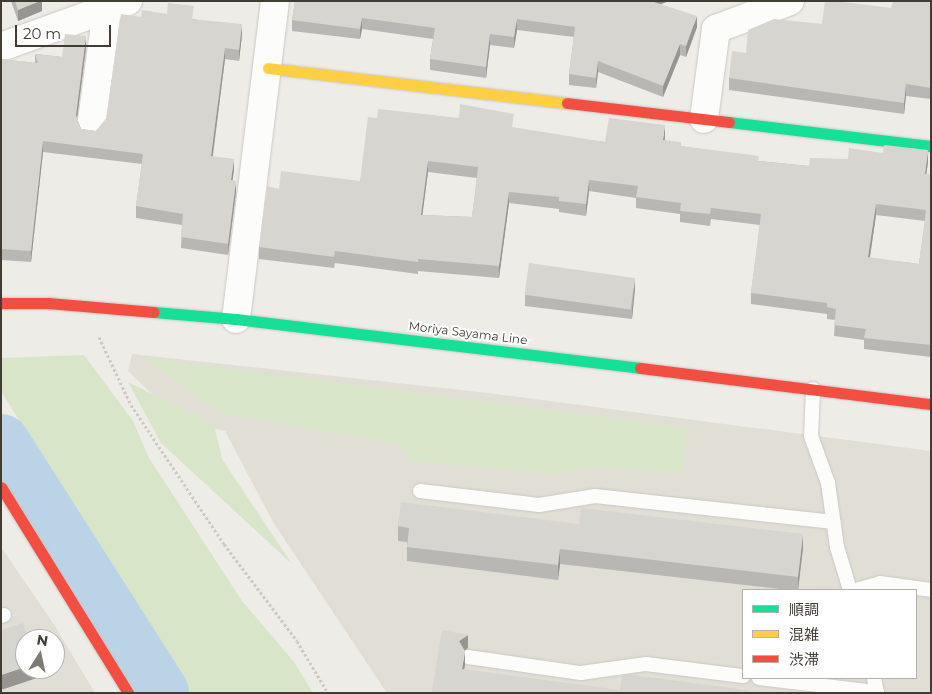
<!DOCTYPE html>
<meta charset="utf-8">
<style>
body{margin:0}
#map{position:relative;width:932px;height:694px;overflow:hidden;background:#edece7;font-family:Montserrat,"Noto Sans JP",sans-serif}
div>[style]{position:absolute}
.residential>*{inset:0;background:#e1ded5}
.green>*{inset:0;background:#d8e5c9}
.river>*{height:58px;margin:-29px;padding:0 29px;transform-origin:29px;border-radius:29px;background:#bbd3e7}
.path>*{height:3px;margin-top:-1.5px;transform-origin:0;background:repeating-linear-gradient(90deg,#cbcac6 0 2.5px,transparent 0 5px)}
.roads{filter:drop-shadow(0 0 1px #c9c8c3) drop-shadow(0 0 1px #c9c8c3)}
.lane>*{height:14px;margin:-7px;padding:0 7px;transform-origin:7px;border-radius:7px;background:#fcfcfb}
.street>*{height:28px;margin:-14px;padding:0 14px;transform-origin:14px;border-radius:14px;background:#fcfcfb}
.fast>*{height:11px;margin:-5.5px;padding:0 5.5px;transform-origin:5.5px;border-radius:5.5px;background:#16e098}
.slow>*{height:11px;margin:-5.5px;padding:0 5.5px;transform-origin:5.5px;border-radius:5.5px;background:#ffcf43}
.jam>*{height:11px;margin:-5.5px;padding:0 5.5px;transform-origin:5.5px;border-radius:5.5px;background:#f24e42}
.wall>*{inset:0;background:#b8b7b3}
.shaded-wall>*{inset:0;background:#969592}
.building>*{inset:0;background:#d6d5d0;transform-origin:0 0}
span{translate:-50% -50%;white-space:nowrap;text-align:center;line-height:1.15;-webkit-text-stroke:4px #fff;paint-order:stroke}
.street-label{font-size:12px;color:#413d35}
.frame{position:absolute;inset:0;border:2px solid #413d35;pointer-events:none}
.legend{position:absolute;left:742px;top:589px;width:175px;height:90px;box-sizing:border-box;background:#fff;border:1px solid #b3b1ae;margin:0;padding:6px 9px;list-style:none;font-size:15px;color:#413d35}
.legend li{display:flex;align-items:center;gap:10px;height:25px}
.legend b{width:25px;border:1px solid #b3b1ae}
.north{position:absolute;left:15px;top:629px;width:50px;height:50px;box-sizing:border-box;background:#fff;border:1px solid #b3b1ae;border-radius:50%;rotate:10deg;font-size:14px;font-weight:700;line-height:20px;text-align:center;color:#413d35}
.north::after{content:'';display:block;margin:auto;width:18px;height:22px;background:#7d7a73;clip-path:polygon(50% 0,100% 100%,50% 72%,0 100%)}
.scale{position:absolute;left:15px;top:25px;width:96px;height:22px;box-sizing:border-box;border:2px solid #413d35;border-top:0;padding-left:6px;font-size:15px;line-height:18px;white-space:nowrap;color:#413d35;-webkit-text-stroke:4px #fff;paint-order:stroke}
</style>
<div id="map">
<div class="residential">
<i style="clip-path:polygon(evenodd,132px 354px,488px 393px,931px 451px,931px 693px,387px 693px,273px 522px,225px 431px,181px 422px,128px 371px,132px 354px,743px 590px,916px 590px,916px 678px,743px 678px,743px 590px)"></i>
<i style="clip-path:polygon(evenodd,1px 547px,55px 626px,95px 693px,1px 693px,1px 547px,25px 639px,55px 639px,55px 669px,25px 669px,25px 639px)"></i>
</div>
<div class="green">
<i style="clip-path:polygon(84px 355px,133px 421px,149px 458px,242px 601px,294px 662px,313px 693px,187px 693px,1px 391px,1px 358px)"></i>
<i style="clip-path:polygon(141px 357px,687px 428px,682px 473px,592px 468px,550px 474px,411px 461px,398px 444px,221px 413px)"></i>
<i style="clip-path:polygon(128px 382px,214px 425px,222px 459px,292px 564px,161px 443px)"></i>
</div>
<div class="river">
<i style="left:1px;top:443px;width:296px;rotate:57.5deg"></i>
</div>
<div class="path">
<i style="left:99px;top:337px;width:75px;rotate:64.8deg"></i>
<i style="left:131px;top:405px;width:167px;rotate:56.2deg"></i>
<i style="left:224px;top:544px;width:121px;rotate:53deg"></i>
<i style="left:297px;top:641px;width:61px;rotate:59.2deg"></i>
</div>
<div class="roads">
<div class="lane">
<i style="left:813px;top:389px;width:47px;rotate:92.4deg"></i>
<i style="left:811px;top:436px;width:50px;rotate:70.1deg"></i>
<i style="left:828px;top:483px;width:65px;rotate:82deg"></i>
<i style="left:837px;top:547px;width:45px;rotate:73.2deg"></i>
<i style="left:420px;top:491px;width:120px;rotate:6.7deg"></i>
<i style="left:539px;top:505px;width:57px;rotate:-9.1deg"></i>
<i style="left:595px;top:496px;width:240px;rotate:6.2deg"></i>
<i style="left:856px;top:590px;width:25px;rotate:-16deg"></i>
<i style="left:880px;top:583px;width:51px;rotate:7.8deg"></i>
<i style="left:1px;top:616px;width:3px;rotate:-18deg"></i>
<i style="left:468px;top:657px;width:114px;rotate:8.1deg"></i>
<i style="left:581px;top:673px;width:66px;rotate:-7.9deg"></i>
<i style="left:646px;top:664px;width:98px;rotate:7.1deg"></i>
<i style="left:759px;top:678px;width:119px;rotate:6.8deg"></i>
<i style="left:874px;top:678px;width:15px;rotate:79deg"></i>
</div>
<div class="street">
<i style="left:1px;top:47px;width:135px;rotate:-19.9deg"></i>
<i style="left:704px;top:119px;width:91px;rotate:-82.4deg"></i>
<i style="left:716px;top:29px;width:79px;rotate:-20.7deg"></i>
<i style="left:91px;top:128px;width:120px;rotate:-82.3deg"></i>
<i style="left:236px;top:319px;width:320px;rotate:-83deg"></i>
</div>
<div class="fast">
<i style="left:729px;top:122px;width:203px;rotate:6.8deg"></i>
<i style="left:154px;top:312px;width:82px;rotate:4.9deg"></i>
<i style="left:236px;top:319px;width:407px;rotate:6.9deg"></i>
</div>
<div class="slow">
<i style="left:268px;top:68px;width:301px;rotate:6.7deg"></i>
</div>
<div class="jam">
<i style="left:567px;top:103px;width:163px;rotate:6.7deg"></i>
<i style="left:1px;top:303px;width:47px"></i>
<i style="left:48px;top:303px;width:106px;rotate:4.9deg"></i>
<i style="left:640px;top:368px;width:293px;rotate:7.1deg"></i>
<i style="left:1px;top:487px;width:242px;rotate:58.3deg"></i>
</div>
</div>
<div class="wall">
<i style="clip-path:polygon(11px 1px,42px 1px,42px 11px,18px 21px)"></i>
<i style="clip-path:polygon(295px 1px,669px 1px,661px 4px,697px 27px,686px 57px,680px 55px,663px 97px,598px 72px,596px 88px,569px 85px,569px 74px,574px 37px,517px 30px,514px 48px,490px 45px,486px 78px,430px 70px,430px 59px,433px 39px,362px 29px,360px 39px,292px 31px,292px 20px)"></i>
<i style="clip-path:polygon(931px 1px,931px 99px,906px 96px,904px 114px,729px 90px,729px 78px,746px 53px,822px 24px,891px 8px)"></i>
<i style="clip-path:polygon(141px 17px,194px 19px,242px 35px,239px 61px,225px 59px,213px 156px,234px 170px,232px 181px,236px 192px,228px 255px,181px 248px,182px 225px,136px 218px,136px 206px,142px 164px,43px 152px,31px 262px,1px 260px,1px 59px,35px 63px,35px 54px,62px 57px,86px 48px,77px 118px,81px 129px,96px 131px,106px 119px)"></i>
<i style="clip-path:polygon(evenodd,377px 118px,605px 142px,665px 136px,665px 140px,681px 146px,759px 161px,809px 166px,928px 162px,926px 174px,931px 174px,931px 357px,864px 349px,864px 340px,834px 336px,835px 320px,827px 319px,827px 314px,751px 304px,751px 293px,760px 225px,711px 219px,710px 226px,680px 222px,680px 214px,636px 208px,636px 198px,589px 191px,586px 216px,559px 212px,559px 209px,509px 203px,499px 278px,418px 271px,418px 274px,335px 263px,334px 268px,259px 259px,259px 247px,279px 189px,360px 181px,377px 118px,428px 172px,477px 178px,472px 217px,422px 215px,428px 172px,377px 118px,876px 215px,925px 221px,919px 264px,870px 258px,876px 215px)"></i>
<i style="clip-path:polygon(635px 288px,632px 319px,525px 306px,525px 295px)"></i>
<i style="clip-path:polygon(579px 524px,803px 548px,798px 590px,789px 590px,560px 564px,558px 580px,407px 561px,407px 542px,398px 541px,398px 526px)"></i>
</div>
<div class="shaded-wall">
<i style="clip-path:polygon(40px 1px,42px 1px,42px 11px,18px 21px,18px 10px)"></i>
<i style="clip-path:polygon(645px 1px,669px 1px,645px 10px)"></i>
<i style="clip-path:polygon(697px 16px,697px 27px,686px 57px,686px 46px)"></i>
<i style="clip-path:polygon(362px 18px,362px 29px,360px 39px,360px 29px)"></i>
<i style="clip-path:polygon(517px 19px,517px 30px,514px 48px,514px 37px)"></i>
<i style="clip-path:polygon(242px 24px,242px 35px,239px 61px,239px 50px)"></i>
<i style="clip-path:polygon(490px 34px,490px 45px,486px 78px,486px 67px)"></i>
<i style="clip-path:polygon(86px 36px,86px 48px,76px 126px,76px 115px)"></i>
<i style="clip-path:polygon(680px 44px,680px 55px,663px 97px,663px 86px)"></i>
<i style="clip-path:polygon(225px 48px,225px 59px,211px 167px,211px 156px)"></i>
<i style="clip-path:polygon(598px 61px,598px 72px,596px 88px,596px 78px)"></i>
<i style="clip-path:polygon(906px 84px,906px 96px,904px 114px,904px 103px)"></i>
<i style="clip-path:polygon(665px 125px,665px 136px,663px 151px,663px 140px)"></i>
<i style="clip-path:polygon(43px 141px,43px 152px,31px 262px,31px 251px)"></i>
<i style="clip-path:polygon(928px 150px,928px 162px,925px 185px,925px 174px)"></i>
<i style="clip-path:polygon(234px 159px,234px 170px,231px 192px,231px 180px)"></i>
<i style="clip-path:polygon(428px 161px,428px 172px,421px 226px,421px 215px)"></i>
<i style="clip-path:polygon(589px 180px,589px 191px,586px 216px,586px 204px)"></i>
<i style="clip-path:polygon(236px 181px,236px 192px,228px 255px,228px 244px)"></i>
<i style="clip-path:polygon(509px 192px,509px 203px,499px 278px,499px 266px)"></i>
<i style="clip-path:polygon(876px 204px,876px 215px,868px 269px,868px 257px)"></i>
<i style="clip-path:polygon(635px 277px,635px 288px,632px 319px,632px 309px)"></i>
<i style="clip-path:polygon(803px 534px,803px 548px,798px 590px,798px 577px)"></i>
<i style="clip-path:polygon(560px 549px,560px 564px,558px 580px,558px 565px)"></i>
<i style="clip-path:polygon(468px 635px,468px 648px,459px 655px,459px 641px)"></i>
<i style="clip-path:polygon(465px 651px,465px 665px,462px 683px,462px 669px)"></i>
<i style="clip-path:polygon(25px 667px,25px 669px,37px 669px,37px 678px,1px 690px,1px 675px)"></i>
</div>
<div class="building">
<i style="clip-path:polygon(15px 1px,40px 1px,18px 10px)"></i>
<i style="clip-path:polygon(295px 1px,651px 1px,697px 16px,686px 46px,680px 44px,663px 86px,598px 61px,596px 78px,569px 74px,575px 27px,517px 19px,514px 37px,490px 34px,486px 67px,430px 59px,435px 28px,362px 18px,360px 29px,292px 20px)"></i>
<i style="clip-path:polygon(825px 1px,835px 1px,891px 8px,893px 1px,931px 1px,931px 88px,906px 84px,904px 103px,729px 78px,732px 51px,746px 53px,748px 30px,774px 19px,822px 24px)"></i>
<i style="clip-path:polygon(168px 3px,194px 6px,192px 19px,242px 24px,239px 50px,225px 48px,211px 156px,234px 159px,231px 180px,236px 181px,228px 244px,181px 237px,183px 214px,136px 206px,143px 154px,43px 141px,31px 251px,1px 249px,1px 59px,38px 63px,35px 54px,62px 57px,65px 34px,86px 36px,76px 115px,81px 129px,96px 131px,106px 119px,121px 14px,141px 17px,142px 10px,167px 14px)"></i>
<i style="clip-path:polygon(evenodd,460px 104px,514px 114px,512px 127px,605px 142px,609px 118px,665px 125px,663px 140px,681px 142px,681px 146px,759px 156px,758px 161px,809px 166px,810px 158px,848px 159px,849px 148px,883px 153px,884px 145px,928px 150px,925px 174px,931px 174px,931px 345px,864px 338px,866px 329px,834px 325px,836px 309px,827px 307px,827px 303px,751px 293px,761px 214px,711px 208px,710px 214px,680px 211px,681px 203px,636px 197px,638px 186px,589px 180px,586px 204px,559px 201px,559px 197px,509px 192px,499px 266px,418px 259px,418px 262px,335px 251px,334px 257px,259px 247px,267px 186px,279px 189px,281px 171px,360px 181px,368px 117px,377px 118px,378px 109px,459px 118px,460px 104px,428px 161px,478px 167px,472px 217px,421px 215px,428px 161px,460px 104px,876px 204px,926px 210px,919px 264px,868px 257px,876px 204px)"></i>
<i style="left:529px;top:263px;width:107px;height:32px;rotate:8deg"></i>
<i style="clip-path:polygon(401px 502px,579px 524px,581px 508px,803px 534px,798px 577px,560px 549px,558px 565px,407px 547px,409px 528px,398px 526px)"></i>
<i style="clip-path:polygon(23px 623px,28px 639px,25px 639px,25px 667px,1px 675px,1px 630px)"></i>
<i style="clip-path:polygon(442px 630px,468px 635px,459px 641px,465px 651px,462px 669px,620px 690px,622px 675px,633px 675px,768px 693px,442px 693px,432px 691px)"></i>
</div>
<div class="street-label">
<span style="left:468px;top:333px;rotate:7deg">Moriya Sayama Line</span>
</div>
<div class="frame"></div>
<ul class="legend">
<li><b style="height:6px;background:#16e098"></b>順調</li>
<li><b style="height:6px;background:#ffcf43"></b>混雑</li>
<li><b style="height:6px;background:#f24e42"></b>渋滞</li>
</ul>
<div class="north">N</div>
<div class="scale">20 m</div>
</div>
